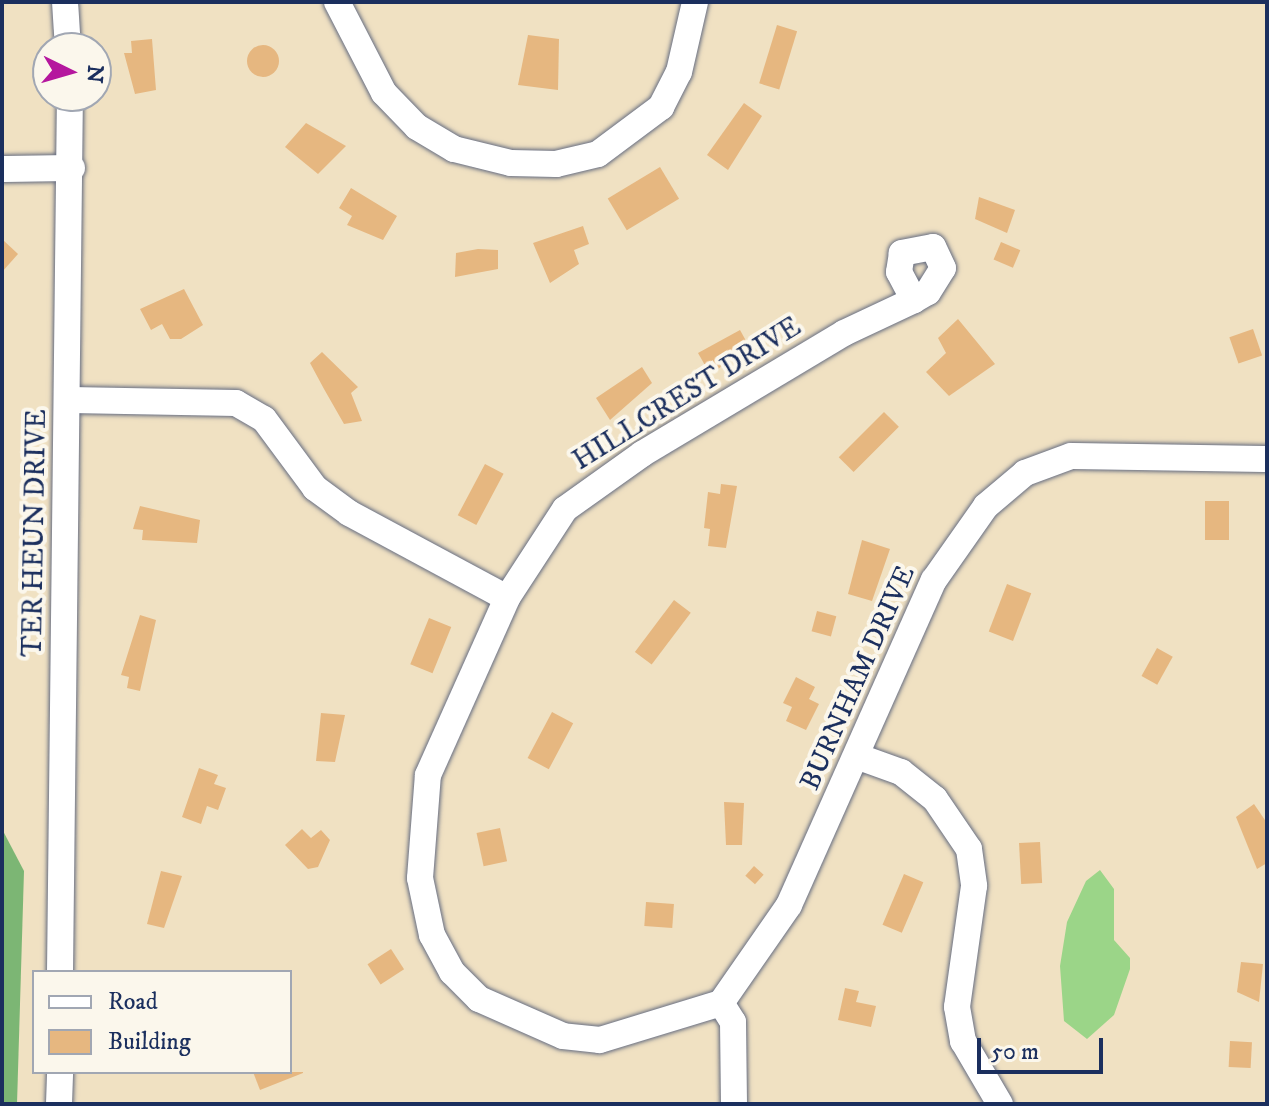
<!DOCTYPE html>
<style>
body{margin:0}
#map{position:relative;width:1269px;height:1106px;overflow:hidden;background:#f0e1c2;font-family:"IM FELL DW Pica",serif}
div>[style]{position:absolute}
.green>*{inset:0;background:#9bd588}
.forest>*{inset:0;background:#7cb674}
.building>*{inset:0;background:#e6b780;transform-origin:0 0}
.round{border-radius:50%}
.roads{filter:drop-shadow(0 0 2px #666d81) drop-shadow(0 0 2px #666d81)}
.minor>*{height:26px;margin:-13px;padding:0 13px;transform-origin:13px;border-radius:13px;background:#fff}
span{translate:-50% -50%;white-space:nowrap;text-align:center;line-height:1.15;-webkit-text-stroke:8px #fbf7ec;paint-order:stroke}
.street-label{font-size:28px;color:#1b2f5e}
.frame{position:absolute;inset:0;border:4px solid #1b2f5e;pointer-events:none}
.legend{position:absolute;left:32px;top:970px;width:260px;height:104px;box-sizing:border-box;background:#fbf7ec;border:2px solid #a1a7b3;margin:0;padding:10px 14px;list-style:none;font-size:24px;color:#1b2f5e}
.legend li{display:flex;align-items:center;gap:16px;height:40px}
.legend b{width:40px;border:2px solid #a1a7b3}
.north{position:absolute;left:32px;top:32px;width:80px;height:80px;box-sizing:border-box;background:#fbf7ec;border:2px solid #a1a7b3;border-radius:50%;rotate:95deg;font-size:22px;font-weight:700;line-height:32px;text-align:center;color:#1b2f5e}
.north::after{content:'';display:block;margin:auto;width:28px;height:36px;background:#b5179e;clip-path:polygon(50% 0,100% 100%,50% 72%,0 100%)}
.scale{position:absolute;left:977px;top:1038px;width:126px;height:36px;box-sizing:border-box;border:4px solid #1b2f5e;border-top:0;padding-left:10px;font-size:24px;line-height:28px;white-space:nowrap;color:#1b2f5e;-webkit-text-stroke:6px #fbf7ec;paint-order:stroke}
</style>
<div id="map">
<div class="green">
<i style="clip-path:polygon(1100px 870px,1114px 889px,1114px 940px,1130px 958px,1130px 969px,1114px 1015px,1087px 1039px,1064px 1021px,1060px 966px,1067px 922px,1086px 881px)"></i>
</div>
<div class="forest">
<i style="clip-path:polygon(2px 829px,24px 871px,17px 1104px,2px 1104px)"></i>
</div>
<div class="building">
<i style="left:777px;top:25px;width:21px;height:61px;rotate:17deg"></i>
<i style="clip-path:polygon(528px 35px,559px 39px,558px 90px,518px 85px)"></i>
<i style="clip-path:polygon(152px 39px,156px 90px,135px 94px,124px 53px,132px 53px,131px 41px)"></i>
<i class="round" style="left:247px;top:45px;width:32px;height:32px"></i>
<i style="clip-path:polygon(744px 103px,762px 116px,728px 170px,707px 155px)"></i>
<i style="clip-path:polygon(306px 123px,346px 146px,318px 174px,285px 147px)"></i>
<i style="left:660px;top:167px;width:37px;height:61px;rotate:59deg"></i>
<i style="clip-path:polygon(351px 188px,397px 216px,383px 240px,347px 225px,352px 216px,339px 208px)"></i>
<i style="clip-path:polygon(979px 197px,1015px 210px,1007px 233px,975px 219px)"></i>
<i style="clip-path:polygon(583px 226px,589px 244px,574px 250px,579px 264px,550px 283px,533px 243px)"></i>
<i style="clip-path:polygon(2px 239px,18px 254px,2px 272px)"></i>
<i style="left:1001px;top:242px;width:21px;height:19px;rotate:23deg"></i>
<i style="clip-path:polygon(478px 249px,498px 250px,498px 269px,455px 277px,456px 253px)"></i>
<i style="clip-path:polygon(184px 289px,203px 325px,181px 339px,170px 339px,162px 324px,151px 330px,140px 309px)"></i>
<i style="clip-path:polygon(958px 319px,995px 364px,949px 396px,926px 372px,946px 353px,938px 338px)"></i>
<i style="left:1253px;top:329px;width:28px;height:25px;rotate:71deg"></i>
<i style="clip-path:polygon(740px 330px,750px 348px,710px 374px,698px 353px)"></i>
<i style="clip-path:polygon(322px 352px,358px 387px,351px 393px,362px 421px,344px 424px,324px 389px,310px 363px)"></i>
<i style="clip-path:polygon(642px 367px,652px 383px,610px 420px,596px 398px)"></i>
<i style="left:884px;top:412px;width:21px;height:64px;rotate:45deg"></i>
<i style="left:485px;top:464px;width:21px;height:58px;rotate:28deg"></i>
<i style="clip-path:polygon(721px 484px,737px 486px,726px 548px,708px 546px,710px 529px,704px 528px,708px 492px,720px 494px)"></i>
<i style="left:1205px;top:501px;width:24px;height:39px"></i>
<i style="clip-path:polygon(140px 506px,200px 520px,197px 543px,142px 540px,143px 530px,133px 529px)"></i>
<i style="clip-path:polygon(862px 540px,890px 549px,872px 601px,848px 594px)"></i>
<i style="left:1007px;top:584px;width:26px;height:51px;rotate:21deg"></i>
<i style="left:674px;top:600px;width:21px;height:65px;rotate:37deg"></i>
<i style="left:817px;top:611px;width:20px;height:21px;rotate:15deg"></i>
<i style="clip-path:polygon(140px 615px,156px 620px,140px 691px,127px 688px,129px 677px,121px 675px)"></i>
<i style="left:429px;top:618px;width:24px;height:50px;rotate:22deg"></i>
<i style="left:1157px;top:648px;width:18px;height:32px;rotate:29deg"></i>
<i style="clip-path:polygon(796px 677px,815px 687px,809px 699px,819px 704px,806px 730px,786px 721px,792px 707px,783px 703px)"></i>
<i style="left:552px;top:712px;width:24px;height:52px;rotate:28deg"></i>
<i style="clip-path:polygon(321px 713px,345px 715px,335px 762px,316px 761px)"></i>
<i style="clip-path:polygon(199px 768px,218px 775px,214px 784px,226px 788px,218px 810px,207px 806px,201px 824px,182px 817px)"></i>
<i style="clip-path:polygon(724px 802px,744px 803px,742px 845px,726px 845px)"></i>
<i style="clip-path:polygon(1254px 804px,1267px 823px,1267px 863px,1257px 869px,1236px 817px)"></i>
<i style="left:500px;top:828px;width:34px;height:24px;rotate:78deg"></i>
<i style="clip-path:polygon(302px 829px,311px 838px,321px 830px,330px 840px,318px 867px,308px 869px,285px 845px)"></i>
<i style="left:1040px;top:842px;width:41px;height:21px;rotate:87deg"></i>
<i style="left:754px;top:866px;width:13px;height:13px;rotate:42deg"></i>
<i style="clip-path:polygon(161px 871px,182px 876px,164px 928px,147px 924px)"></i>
<i style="left:904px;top:874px;width:21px;height:55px;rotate:23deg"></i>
<i style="left:646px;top:902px;width:28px;height:24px;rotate:4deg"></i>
<i style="left:391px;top:949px;width:24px;height:28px;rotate:57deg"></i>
<i style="clip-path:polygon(1241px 962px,1263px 964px,1259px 1002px,1237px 992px)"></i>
<i style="clip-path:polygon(845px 988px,859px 991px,856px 1002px,876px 1006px,871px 1027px,838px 1020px)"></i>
<i style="left:1230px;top:1041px;width:22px;height:26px;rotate:3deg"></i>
<i style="clip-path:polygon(253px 1072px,303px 1072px,303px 1073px,260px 1090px)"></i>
</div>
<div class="roads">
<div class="minor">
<i style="left:65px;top:2px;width:46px;rotate:86.3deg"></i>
<i style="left:337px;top:2px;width:102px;rotate:62.7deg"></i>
<i style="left:384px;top:93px;width:47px;rotate:45.9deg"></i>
<i style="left:417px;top:127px;width:43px;rotate:30.7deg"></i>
<i style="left:454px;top:149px;width:59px;rotate:13.8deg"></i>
<i style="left:511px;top:163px;width:45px;rotate:1.3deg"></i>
<i style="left:556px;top:164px;width:43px;rotate:-13.4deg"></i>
<i style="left:598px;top:154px;width:79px;rotate:-36.7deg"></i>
<i style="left:661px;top:107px;width:39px;rotate:-63deg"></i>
<i style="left:679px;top:72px;width:72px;rotate:-77.1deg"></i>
<i style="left:2px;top:169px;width:70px;rotate:-0.8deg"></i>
<i style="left:70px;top:400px;width:166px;rotate:1deg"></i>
<i style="left:236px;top:403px;width:32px;rotate:30deg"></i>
<i style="left:264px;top:419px;width:86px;rotate:53.5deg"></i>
<i style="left:315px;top:488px;width:42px;rotate:36.3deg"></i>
<i style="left:349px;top:513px;width:179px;rotate:28.3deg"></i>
<i style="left:859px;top:757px;width:45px;rotate:19.7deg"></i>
<i style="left:901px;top:772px;width:43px;rotate:38.5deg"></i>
<i style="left:935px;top:799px;width:60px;rotate:55.8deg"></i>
<i style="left:969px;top:849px;width:37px;rotate:82deg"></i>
<i style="left:974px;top:886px;width:122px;rotate:98deg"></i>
<i style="left:957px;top:1007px;width:35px;rotate:80deg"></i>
<i style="left:963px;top:1041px;width:73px;rotate:59.6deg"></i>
<i style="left:60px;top:972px;width:876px;rotate:-89.35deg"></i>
<i style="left:721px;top:1003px;width:127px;rotate:163deg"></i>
<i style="left:600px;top:1040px;width:37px;rotate:-174deg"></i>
<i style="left:563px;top:1036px;width:92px;rotate:-156.2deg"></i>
<i style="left:479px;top:999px;width:38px;rotate:-135deg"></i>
<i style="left:452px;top:972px;width:42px;rotate:-118.4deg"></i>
<i style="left:432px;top:935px;width:58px;rotate:-101.9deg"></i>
<i style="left:420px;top:878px;width:103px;rotate:-85.6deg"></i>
<i style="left:428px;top:775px;width:194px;rotate:-65.9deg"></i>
<i style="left:507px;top:598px;width:106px;rotate:-56.9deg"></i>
<i style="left:565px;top:509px;width:95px;rotate:-35.5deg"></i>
<i style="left:642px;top:454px;width:235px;rotate:-30.9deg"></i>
<i style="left:844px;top:333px;width:77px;rotate:-25.2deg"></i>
<i style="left:914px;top:300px;width:16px;rotate:-30deg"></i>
<i style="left:928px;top:292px;width:28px;rotate:-58deg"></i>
<i style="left:943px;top:268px;width:23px;rotate:-115deg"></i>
<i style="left:933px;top:247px;width:32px;rotate:169deg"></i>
<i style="left:902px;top:253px;width:19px;rotate:99deg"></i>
<i style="left:899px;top:272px;width:32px;rotate:62deg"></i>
<i style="left:59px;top:1104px;width:32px;rotate:-88deg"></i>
<i style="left:734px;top:1104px;width:82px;rotate:-90.7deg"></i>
<i style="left:733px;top:1022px;width:22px;rotate:-122deg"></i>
<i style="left:721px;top:1003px;width:119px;rotate:-55.2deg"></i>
<i style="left:789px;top:905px;width:356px;rotate:-66deg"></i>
<i style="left:934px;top:580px;width:90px;rotate:-54.9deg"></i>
<i style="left:986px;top:506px;width:51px;rotate:-40.2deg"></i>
<i style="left:1025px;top:473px;width:49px;rotate:-20.3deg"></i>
<i style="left:1071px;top:456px;width:196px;rotate:0.9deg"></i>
</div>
</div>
<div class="street-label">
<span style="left:687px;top:394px;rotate:-32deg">HILLCREST DRIVE</span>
<span style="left:35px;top:533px;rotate:-89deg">TER HEUN DRIVE</span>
<span style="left:858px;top:678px;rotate:-66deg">BURNHAM DRIVE</span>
</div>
<div class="frame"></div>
<ul class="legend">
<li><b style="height:10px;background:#fff"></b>Road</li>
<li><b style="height:22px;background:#e6b780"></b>Building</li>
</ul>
<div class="north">N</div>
<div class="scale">50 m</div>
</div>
